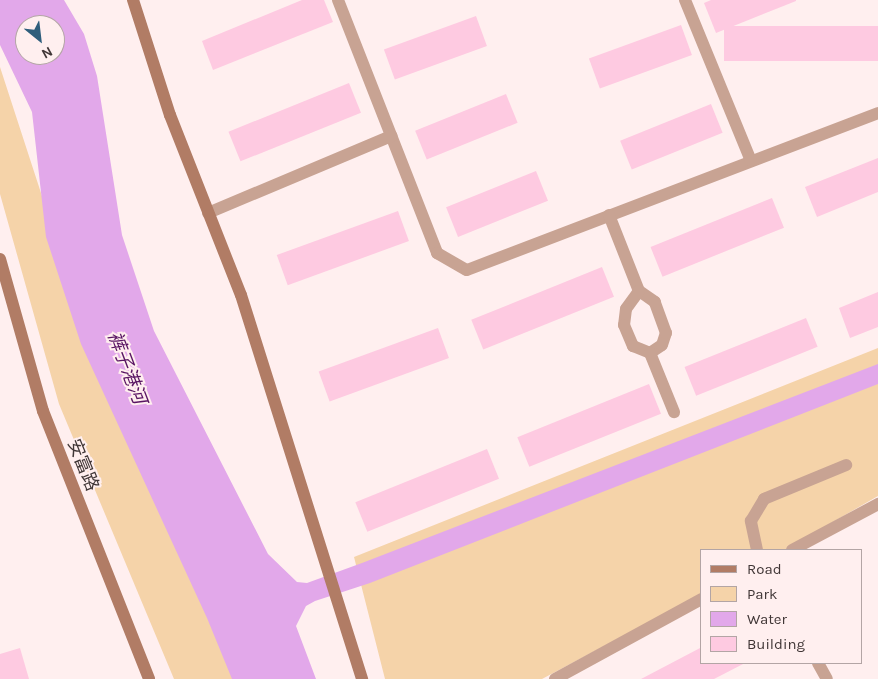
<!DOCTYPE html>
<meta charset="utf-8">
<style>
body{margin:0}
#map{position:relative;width:878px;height:679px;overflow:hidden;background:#ffefef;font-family:Karla,"Noto Sans SC",sans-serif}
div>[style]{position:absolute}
.green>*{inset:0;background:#f5d3a9}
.water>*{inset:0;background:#e2a8ea}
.building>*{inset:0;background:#fecae1;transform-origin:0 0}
.street>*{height:12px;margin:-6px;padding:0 6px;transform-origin:6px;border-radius:6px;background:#c8a393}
.secondary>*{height:12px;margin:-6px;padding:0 6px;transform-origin:6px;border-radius:6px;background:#b17c65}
span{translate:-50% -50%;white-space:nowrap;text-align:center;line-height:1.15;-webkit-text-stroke:4px #ffefef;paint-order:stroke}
.street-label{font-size:18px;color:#403636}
.water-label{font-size:19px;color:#591563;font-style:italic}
.legend{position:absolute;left:700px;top:549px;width:162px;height:115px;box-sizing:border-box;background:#ffefef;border:1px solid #b3a5a5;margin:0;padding:6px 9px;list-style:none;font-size:15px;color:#403636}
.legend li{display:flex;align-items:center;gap:10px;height:25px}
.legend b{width:25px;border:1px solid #b3a5a5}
.north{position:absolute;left:15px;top:15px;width:50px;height:50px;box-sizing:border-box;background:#ffefef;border:1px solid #b3a5a5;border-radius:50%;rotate:151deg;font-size:14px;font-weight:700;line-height:20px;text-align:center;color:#403636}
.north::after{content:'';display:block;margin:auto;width:18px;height:22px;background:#2f5e7c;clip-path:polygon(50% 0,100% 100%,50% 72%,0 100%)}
</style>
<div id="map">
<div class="green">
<i style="clip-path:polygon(0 67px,69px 279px,245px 679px,174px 679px,59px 404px,0 194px)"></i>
<i style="clip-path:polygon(878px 348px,878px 496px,784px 550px,702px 550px,702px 594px,542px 679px,385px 679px,354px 557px)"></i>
</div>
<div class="water">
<i style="clip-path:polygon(evenodd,0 0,64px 0,84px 34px,97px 76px,122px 235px,154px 331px,268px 554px,297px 582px,307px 583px,362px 563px,878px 364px,878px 384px,370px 583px,315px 601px,306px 606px,296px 626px,316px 679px,232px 679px,207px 618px,81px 344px,46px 237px,32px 112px,0 45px,0 0,25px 25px,55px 25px,55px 55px,25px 55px,25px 25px)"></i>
</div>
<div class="building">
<i style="clip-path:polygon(302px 0,324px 0,333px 22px,213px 70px,202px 41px)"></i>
<i style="clip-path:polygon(711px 0,796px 0,796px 1px,716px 33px,704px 3px)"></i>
<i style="left:476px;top:16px;width:32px;height:98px;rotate:70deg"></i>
<i style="left:681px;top:25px;width:32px;height:98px;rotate:70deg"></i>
<i style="left:878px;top:26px;width:35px;height:154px;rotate:90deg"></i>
<i style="left:349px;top:83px;width:32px;height:130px;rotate:68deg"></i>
<i style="left:506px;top:94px;width:31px;height:98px;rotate:68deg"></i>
<i style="left:711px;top:104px;width:31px;height:98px;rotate:68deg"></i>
<i style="clip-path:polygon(878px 158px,878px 192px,817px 217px,805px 187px)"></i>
<i style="left:536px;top:171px;width:32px;height:97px;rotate:68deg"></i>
<i style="left:772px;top:198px;width:32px;height:131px;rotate:68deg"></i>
<i style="left:398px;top:211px;width:32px;height:129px;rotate:70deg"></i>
<i style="left:602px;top:267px;width:32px;height:141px;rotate:68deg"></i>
<i style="clip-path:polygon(878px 292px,878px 327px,850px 338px,839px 308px)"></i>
<i style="left:806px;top:318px;width:31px;height:131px;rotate:68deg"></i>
<i style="left:438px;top:328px;width:32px;height:127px;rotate:70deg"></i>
<i style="left:649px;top:384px;width:32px;height:142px;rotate:68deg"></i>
<i style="left:487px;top:449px;width:32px;height:142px;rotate:68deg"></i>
<i style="clip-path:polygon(702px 647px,702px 663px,745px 663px,714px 679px,641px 679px)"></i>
<i style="clip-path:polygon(20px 648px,29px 679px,0 679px,0 654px)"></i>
</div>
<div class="street">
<i style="left:338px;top:0;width:272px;rotate:68.6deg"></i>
<i style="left:437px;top:253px;width:34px;rotate:30deg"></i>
<i style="left:467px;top:270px;width:440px;rotate:-20.9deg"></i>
<i style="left:685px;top:0;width:174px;rotate:67.7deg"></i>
<i style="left:208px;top:213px;width:199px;rotate:-22.8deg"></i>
<i style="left:609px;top:215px;width:82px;rotate:68.5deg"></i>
<i style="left:650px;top:353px;width:14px;rotate:-34deg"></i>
<i style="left:662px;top:345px;width:13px;rotate:-72deg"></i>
<i style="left:666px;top:333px;width:33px;rotate:-110deg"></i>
<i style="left:655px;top:302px;width:19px;rotate:-145deg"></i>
<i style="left:639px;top:291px;width:22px;rotate:126deg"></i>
<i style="left:626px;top:309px;width:16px;rotate:97deg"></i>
<i style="left:624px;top:325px;width:23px;rotate:67deg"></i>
<i style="left:633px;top:346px;width:18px;rotate:22deg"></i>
<i style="left:650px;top:353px;width:64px;rotate:67.9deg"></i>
<i style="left:757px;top:550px;width:30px;rotate:-102deg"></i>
<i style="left:751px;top:521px;width:26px;rotate:-59deg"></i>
<i style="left:764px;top:499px;width:89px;rotate:-22.5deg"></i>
<i style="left:792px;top:550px;width:98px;rotate:-28.1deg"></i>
<i style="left:818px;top:663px;width:18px;rotate:61deg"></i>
<i style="left:555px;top:679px;width:167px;rotate:-28.6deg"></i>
</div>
<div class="secondary">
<i style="left:133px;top:0;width:121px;rotate:72.2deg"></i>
<i style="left:170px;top:115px;width:193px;rotate:68.5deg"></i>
<i style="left:241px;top:295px;width:403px;rotate:72.5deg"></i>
<i style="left:0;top:259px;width:158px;rotate:74.2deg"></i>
<i style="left:43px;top:411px;width:288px;rotate:68.4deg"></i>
</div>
<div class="street-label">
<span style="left:83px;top:465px;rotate:68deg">安富路</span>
</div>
<div class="water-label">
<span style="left:126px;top:368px;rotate:69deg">裤子港河</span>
</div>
<ul class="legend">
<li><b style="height:6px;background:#b17c65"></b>Road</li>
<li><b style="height:14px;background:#f5d3a9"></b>Park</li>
<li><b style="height:14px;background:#e2a8ea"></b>Water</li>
<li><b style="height:14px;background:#fecae1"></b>Building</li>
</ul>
<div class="north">N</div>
</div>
